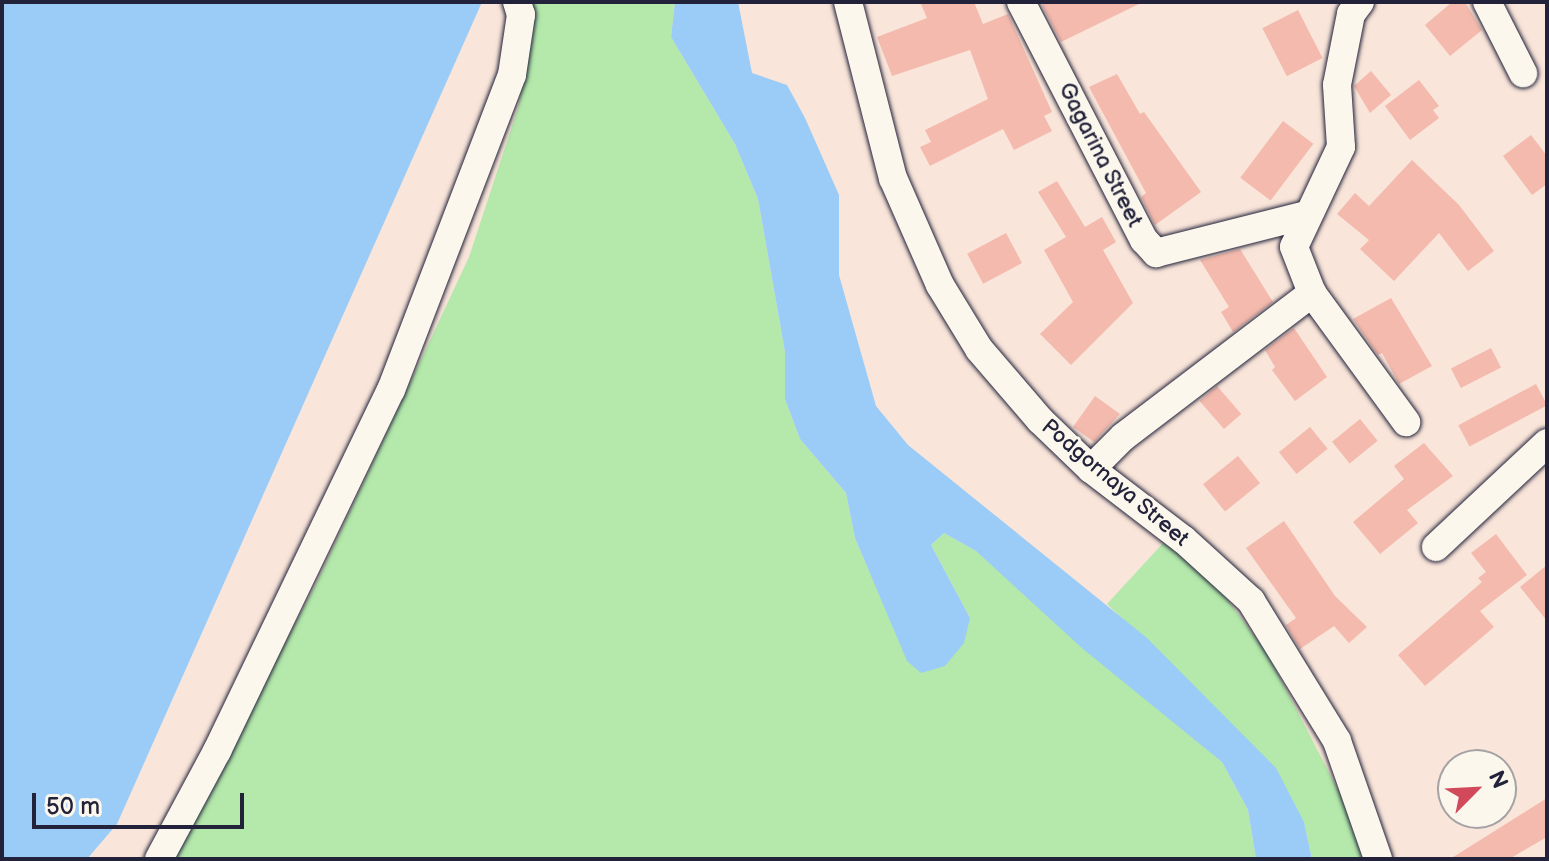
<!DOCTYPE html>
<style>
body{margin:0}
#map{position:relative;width:1549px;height:861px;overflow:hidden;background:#f9e5d9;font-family:"Balsamiq Sans",sans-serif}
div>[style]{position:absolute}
.green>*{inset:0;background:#b4e9ab}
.water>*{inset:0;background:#9accf7}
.building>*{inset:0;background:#f4baae;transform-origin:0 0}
.roads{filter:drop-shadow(0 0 2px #22223b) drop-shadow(0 0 2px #22223b)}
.minor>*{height:28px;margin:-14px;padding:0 14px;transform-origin:14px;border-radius:14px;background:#fbf7ec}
span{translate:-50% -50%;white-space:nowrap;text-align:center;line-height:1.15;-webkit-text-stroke:6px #fbf7ec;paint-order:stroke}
.street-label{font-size:22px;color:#22223b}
.frame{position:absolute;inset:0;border:4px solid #22223b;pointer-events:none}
.north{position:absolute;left:1437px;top:749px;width:80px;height:80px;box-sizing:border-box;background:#fbf7ec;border:2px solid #a4a2a5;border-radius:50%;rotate:66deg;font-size:22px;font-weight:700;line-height:32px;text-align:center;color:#22223b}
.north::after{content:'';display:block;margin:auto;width:28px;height:36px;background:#d1495b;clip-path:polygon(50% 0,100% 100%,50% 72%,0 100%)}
.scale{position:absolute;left:32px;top:793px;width:212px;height:36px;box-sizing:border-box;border:4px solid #22223b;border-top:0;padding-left:10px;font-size:24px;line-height:28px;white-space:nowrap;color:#22223b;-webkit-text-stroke:6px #fbf7ec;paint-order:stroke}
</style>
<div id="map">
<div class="green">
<i style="clip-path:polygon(531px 2px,675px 2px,671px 37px,735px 144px,758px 199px,785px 352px,785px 399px,800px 439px,846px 493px,855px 538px,869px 571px,970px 618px,931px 545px,944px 533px,976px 551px,1222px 762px,1248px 810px,1256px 859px,171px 859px,316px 584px,469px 257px,518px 108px,533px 29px)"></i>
<i style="clip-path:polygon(1165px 541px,1216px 584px,1267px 653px,1346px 805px,1367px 859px,1312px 859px,1304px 822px,1202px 694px,1107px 604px)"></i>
</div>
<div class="water">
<i style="clip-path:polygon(2px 2px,482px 2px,117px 824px,87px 859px,2px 859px)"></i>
<i style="clip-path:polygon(675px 2px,738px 2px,752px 73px,787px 85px,805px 118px,839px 195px,839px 275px,876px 406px,908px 445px,1147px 638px,1276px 768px,1304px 822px,1312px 859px,1256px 859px,1248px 810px,1222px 762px,1083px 649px,976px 551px,944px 533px,931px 545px,970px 618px,964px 643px,945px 666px,921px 673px,907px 661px,855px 538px,846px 493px,800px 439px,785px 399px,785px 352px,758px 199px,735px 144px,671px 37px)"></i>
</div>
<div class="building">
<i style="clip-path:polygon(920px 2px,974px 2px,983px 24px,1008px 14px,1052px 112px,1044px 116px,1052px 131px,1014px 150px,1003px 129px,930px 166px,920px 147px,931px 142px,925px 130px,988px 99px,970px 50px,892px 76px,877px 37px,927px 18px)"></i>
<i style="clip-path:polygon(1048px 2px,1143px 2px,1061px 42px,1042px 5px)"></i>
<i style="clip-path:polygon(1452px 2px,1465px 2px,1482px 30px,1450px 56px,1425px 25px)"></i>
<i style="left:1298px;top:10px;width:54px;height:40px;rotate:63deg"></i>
<i style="clip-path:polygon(1371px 71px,1391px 95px,1370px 113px,1354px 86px)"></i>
<i style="clip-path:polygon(1117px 74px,1140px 114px,1144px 112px,1201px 192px,1155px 225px,1141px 197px,1146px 193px,1089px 87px)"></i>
<i style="clip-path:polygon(1419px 80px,1439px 106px,1433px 110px,1439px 118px,1410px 140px,1385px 106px)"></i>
<i style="left:1283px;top:121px;width:38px;height:71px;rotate:37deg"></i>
<i style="clip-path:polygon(1531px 135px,1547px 156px,1547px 184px,1532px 195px,1503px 156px)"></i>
<i style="clip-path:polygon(1412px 160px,1459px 205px,1494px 251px,1468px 271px,1439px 233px,1394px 281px,1360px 249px,1369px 240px,1337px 214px,1355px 193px,1369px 206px)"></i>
<i style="clip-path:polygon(1057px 181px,1085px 227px,1102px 217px,1116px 242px,1103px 250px,1133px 303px,1071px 365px,1040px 334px,1073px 302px,1044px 250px,1066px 237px,1038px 192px)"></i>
<i style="left:1006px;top:233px;width:34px;height:44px;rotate:62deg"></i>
<i style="clip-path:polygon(1240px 249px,1273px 302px,1233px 332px,1221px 312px,1229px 307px,1200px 260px)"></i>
<i style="clip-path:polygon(1391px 298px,1432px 366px,1399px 384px,1382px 353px,1378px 355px,1353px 319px)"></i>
<i style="clip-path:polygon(1294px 328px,1327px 377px,1295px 401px,1272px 370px,1275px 367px,1265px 350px)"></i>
<i style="left:1491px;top:348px;width:22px;height:45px;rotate:63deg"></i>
<i style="left:1536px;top:384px;width:24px;height:88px;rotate:62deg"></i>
<i style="left:1217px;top:386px;width:37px;height:23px;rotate:49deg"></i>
<i style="clip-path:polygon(1095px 396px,1120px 414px,1094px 442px,1073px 427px)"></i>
<i style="left:1360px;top:419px;width:28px;height:36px;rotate:51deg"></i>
<i style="left:1310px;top:427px;width:28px;height:40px;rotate:51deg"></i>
<i style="clip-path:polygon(1424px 443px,1453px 476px,1407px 510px,1418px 523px,1380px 554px,1353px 522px,1404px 479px,1394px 466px)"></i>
<i style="left:1238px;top:456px;width:35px;height:45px;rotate:51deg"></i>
<i style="clip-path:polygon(1284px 521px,1335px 596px,1367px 627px,1349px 643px,1334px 626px,1300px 649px,1286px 625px,1296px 618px,1246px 548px)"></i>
<i style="clip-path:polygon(1496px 534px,1527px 575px,1480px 611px,1494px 627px,1425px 686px,1398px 655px,1482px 582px,1478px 578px,1486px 572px,1471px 553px)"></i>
<i style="clip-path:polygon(1547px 565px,1547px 621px,1520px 587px)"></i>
<i style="clip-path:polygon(1547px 798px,1547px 837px,1509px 859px,1450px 859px)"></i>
</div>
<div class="roads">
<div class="minor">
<i style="left:848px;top:2px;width:182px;rotate:75.7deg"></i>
<i style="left:893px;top:178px;width:117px;rotate:66.3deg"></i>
<i style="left:940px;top:285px;width:75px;rotate:58.6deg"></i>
<i style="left:979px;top:349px;width:94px;rotate:49.3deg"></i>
<i style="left:1040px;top:420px;width:71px;rotate:43.9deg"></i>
<i style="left:1091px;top:469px;width:117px;rotate:37.4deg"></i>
<i style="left:1184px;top:540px;width:91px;rotate:42.3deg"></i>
<i style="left:1251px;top:601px;width:164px;rotate:58.4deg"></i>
<i style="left:1337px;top:741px;width:125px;rotate:70.8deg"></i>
<i style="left:1021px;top:2px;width:268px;rotate:62.7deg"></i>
<i style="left:1144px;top:240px;width:18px;rotate:47deg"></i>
<i style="left:1156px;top:253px;width:155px;rotate:-14.2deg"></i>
<i style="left:1360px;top:2px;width:15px;rotate:127deg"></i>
<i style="left:1351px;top:14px;width:72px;rotate:101.2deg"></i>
<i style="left:1337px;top:85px;width:62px;rotate:86.3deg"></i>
<i style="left:1341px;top:147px;width:110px;rotate:115.2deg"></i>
<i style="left:1294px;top:247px;width:49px;rotate:68.6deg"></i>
<i style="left:1312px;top:293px;width:160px;rotate:53.9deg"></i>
<i style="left:1487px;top:2px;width:80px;rotate:63.1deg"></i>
<i style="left:1091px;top:469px;width:45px;rotate:-45deg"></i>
<i style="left:1123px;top:437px;width:238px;rotate:-37.3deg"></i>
<i style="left:1436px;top:547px;width:152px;rotate:-43.1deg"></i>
<i style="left:159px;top:859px;width:123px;rotate:-61.8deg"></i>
<i style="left:217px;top:751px;width:401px;rotate:-64.3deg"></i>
<i style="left:391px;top:390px;width:337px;rotate:-69deg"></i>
<i style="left:512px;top:75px;width:61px;rotate:-81.5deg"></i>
<i style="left:521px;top:15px;width:14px;rotate:-107deg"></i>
</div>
</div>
<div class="street-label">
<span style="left:1100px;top:155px;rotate:63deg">Gagarina Street</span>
<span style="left:1115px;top:483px;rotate:40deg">Podgornaya Street</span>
</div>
<div class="frame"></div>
<div class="north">N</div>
<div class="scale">50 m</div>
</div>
